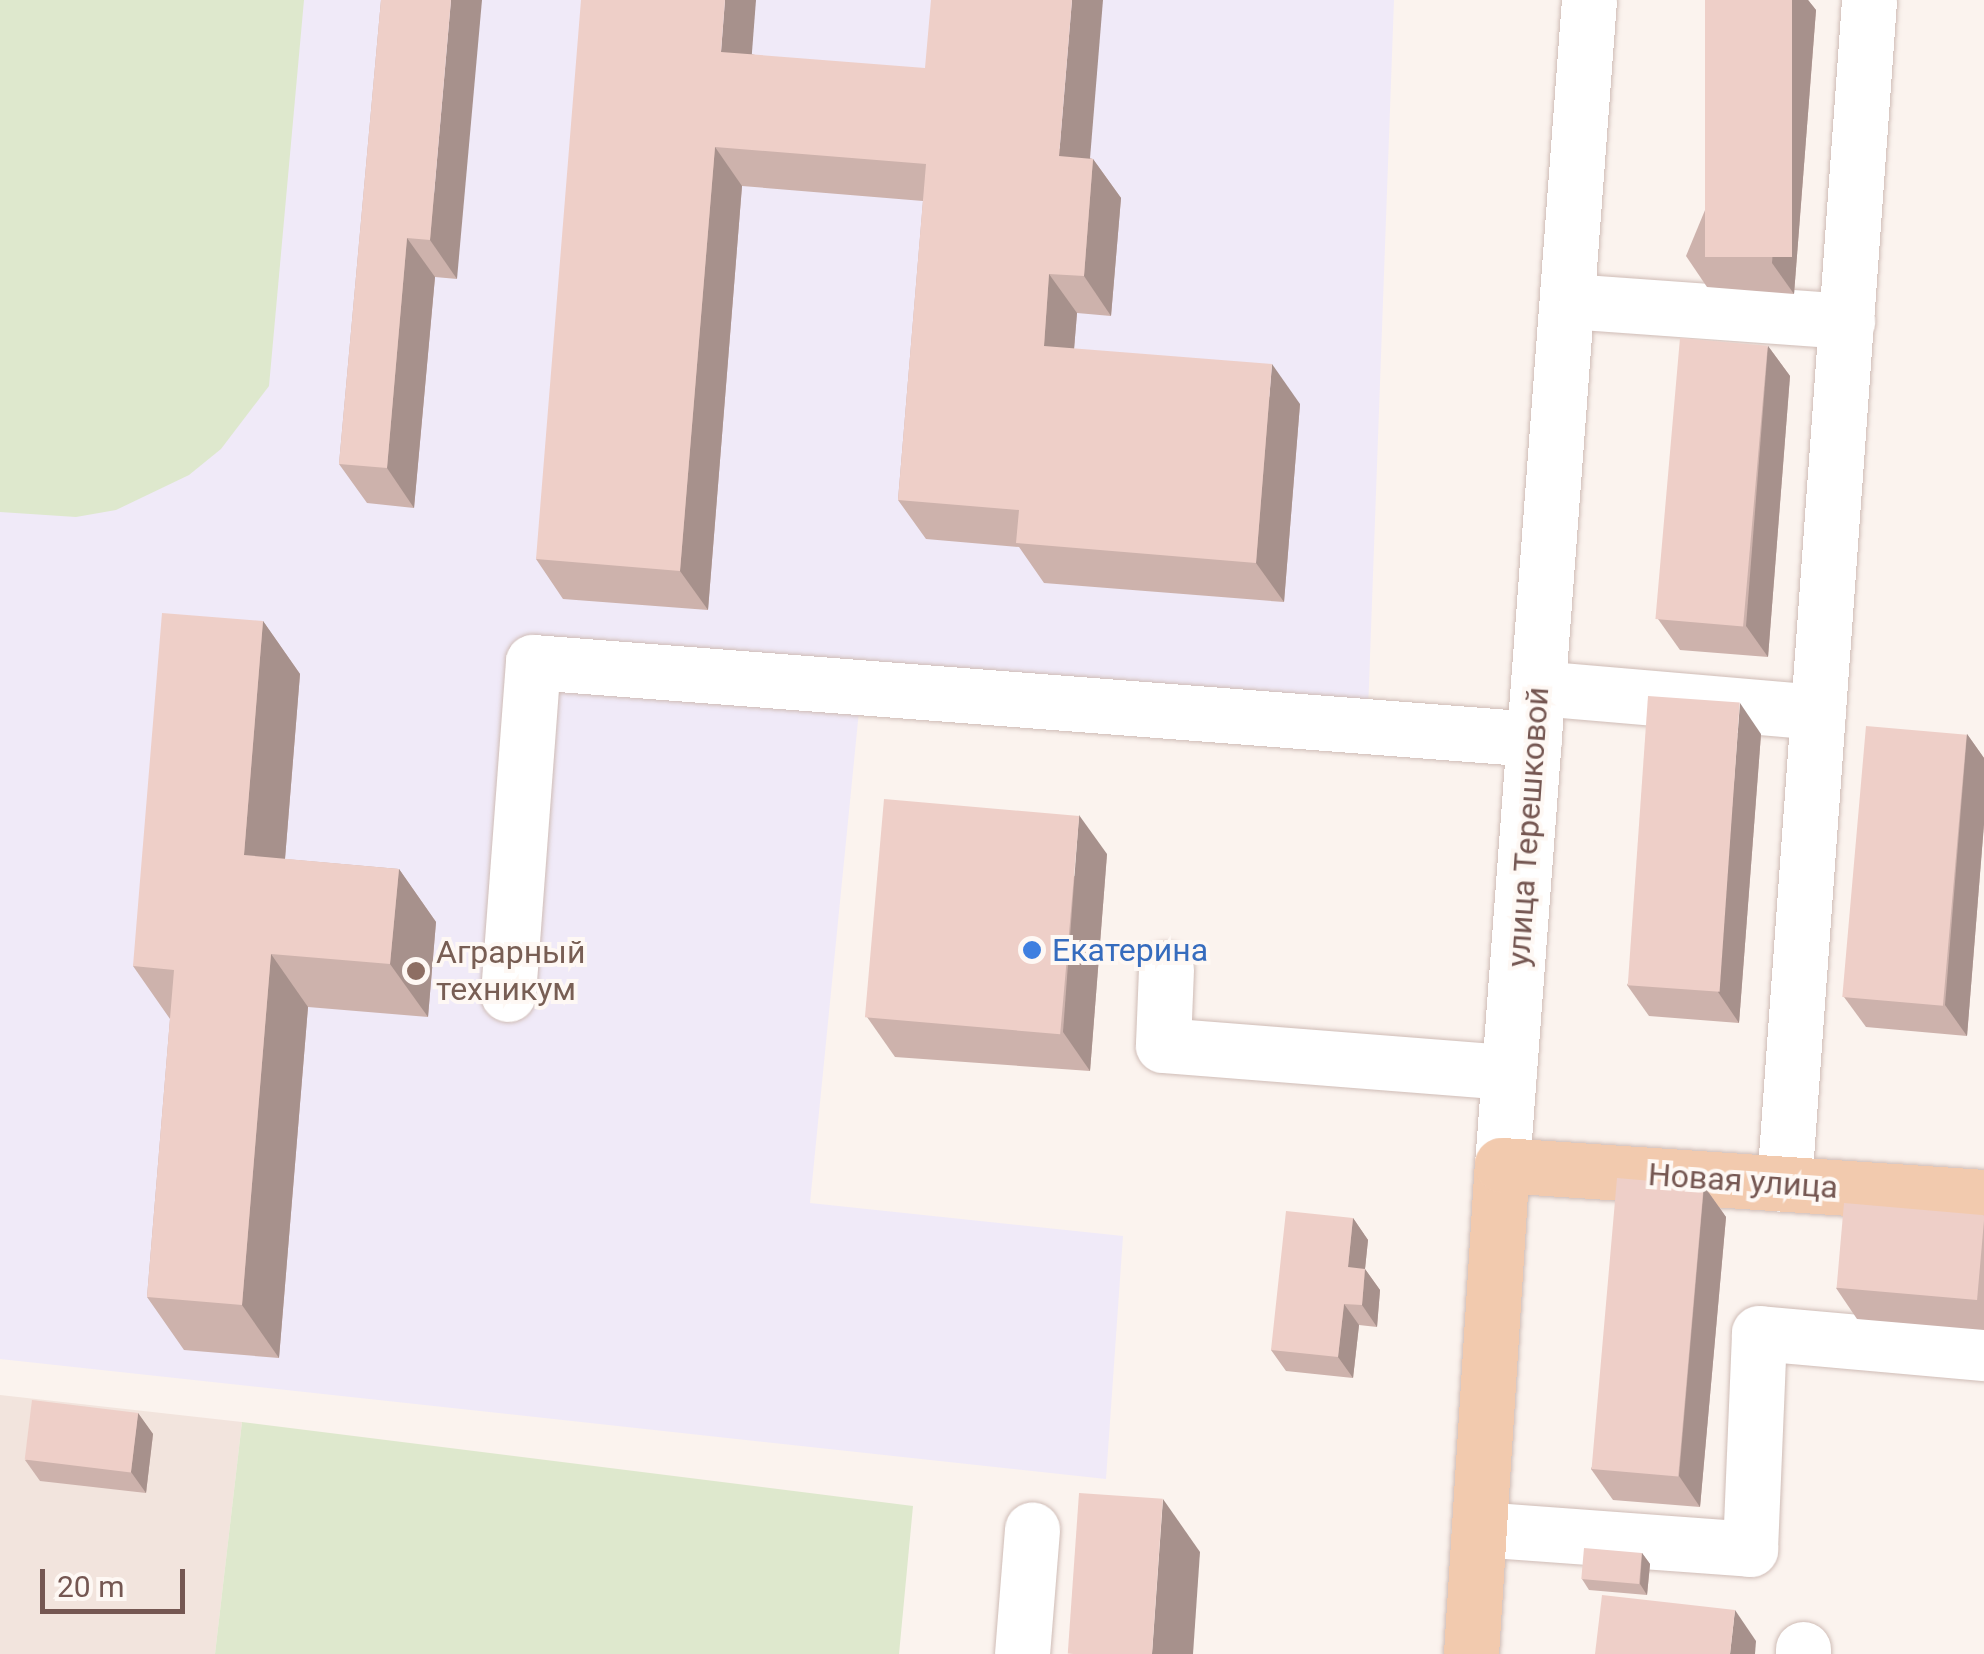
<!DOCTYPE html>
<meta charset="utf-8">
<style>
body{margin:0}
#map{position:relative;width:1984px;height:1654px;overflow:hidden;background:#fbf3ee;font-family:Roboto,sans-serif}
div>[style]{position:absolute}
.residential>*{inset:0;background:#f2e4dd}
.education>*{inset:0;background:#f0eaf8}
.green>*{inset:0;background:#dee8cd}
.roads{filter:drop-shadow(0 0 2px #cfbcb6) drop-shadow(0 0 2px #cfbcb6)}
.minor>*{height:55px;margin:-27.5px;padding:0 27.5px;transform-origin:27.5px;border-radius:27.5px;background:#fff}
.major>*{height:55px;margin:-27.5px;padding:0 27.5px;transform-origin:27.5px;border-radius:27.5px;background:#f2caae}
.wall>*{inset:0;background:#cdb2ac}
.shaded-wall>*{inset:0;background:#a7918c}
.building>*{inset:0;background:#eecfc8;transform-origin:0 0}
.dots>*{width:28px;height:28px;translate:-50% -50%;box-sizing:border-box;border:5px solid #fef8f4;border-radius:50%}
span{translate:-50% -50%;white-space:nowrap;text-align:center;line-height:1.15;-webkit-text-stroke:8px #fef8f4;paint-order:stroke}
.street-label{font-size:32px;color:#755752}
.shop-label{font-size:32px;color:#366cbe}
.left{translate:0 -50%;text-align:left}
.education-label{font-size:32px;color:#785e54}
.scale{position:absolute;left:40px;top:1569px;width:145px;height:45px;box-sizing:border-box;border:5px solid #755752;border-top:0;padding-left:12px;font-size:30px;line-height:35px;white-space:nowrap;color:#755752;-webkit-text-stroke:8px #fef8f4;paint-order:stroke}
</style>
<div id="map">
<div class="residential">
<i style="clip-path:polygon(0 1395px,242px 1422px,215px 1654px,0 1654px)"></i>
</div>
<div class="education">
<i style="clip-path:polygon(0 0,1394px 0,1367px 739px,859px 711px,810px 1203px,1123px 1236px,1106px 1479px,0 1359px)"></i>
</div>
<div class="green">
<i style="clip-path:polygon(0 0,304px 0,269px 386px,221px 449px,189px 475px,116px 510px,76px 517px,0 512px)"></i>
<i style="clip-path:polygon(242px 1422px,913px 1506px,899px 1654px,215px 1654px)"></i>
</div>
<div class="roads">
<div class="minor">
<i style="left:1568px;top:301px;width:280px;rotate:4.1deg"></i>
<i style="left:1538px;top:688px;width:281px;rotate:4.9deg"></i>
<i style="left:1166px;top:969px;width:76px;rotate:92.3deg"></i>
<i style="left:1163px;top:1045px;width:347px;rotate:4.5deg"></i>
<i style="left:508px;top:994px;width:333px;rotate:-85.7deg"></i>
<i style="left:533px;top:662px;width:1004px;rotate:4.4deg"></i>
<i style="left:1502px;top:1165px;width:1168px;rotate:-85.73deg"></i>
<i style="left:1784px;top:1184px;width:1187px;rotate:-85.89deg"></i>
<i style="left:1479px;top:1529px;width:272px;rotate:4.2deg"></i>
<i style="left:1750px;top:1549px;width:216px;rotate:-87.6deg"></i>
<i style="left:1759px;top:1333px;width:226px;rotate:5.1deg"></i>
<i style="left:1022px;top:1654px;width:125px;rotate:-85.4deg"></i>
<i style="left:1803px;top:1654px;width:5px;rotate:-90deg"></i>
</div>
<div class="major">
<i style="left:1471px;top:1654px;width:490px;rotate:-86.4deg"></i>
<i style="left:1502px;top:1165px;width:483px;rotate:3.8deg"></i>
</div>
</div>
<div class="wall">
<i style="clip-path:polygon(381px 0,457px 279px,435px 277px,414px 508px,367px 503px,339px 464px)"></i>
<i style="clip-path:polygon(1792px 0,1808px 0,1816px 10px,1794px 294px,1707px 287px,1686px 256px)"></i>
<i style="clip-path:polygon(752px 54px,1093px 159px,1121px 198px,1111px 316px,1077px 313px,1074px 349px,1300px 404px,1284px 602px,1044px 583px,1019px 547px,926px 539px,898px 500px,923px 201px,742px 186px,708px 610px,563px 599px,536px 559px)"></i>
<i style="clip-path:polygon(1768px 346px,1790px 376px,1768px 657px,1680px 650px,1658px 619px)"></i>
<i style="clip-path:polygon(263px 621px,300px 674px,285px 859px,399px 869px,436px 922px,428px 1017px,308px 1007px,279px 1358px,184px 1350px,147px 1297px,170px 1019px,133px 966px)"></i>
<i style="clip-path:polygon(1761px 734px,1739px 1023px,1649px 1016px,1627px 985px)"></i>
<i style="clip-path:polygon(1967px 734px,1984px 758px,1984px 824px,1967px 1036px,1866px 1027px,1844px 997px)"></i>
<i style="clip-path:polygon(1107px 854px,1090px 1071px,895px 1057px,867px 1017px)"></i>
<i style="clip-path:polygon(1704px 1186px,1726px 1217px,1700px 1507px,1613px 1500px,1591px 1469px)"></i>
<i style="clip-path:polygon(1984px 1215px,1984px 1330px,1857px 1319px,1836px 1288px)"></i>
<i style="clip-path:polygon(1353px 1218px,1368px 1240px,1365px 1269px,1380px 1290px,1377px 1327px,1359px 1325px,1353px 1378px,1286px 1371px,1271px 1350px)"></i>
<i style="clip-path:polygon(138px 1413px,153px 1434px,146px 1493px,40px 1481px,25px 1460px)"></i>
<i style="clip-path:polygon(1642px 1553px,1650px 1564px,1647px 1595px,1589px 1590px,1582px 1579px)"></i>
</div>
<div class="shaded-wall">
<i style="clip-path:polygon(451px 0,482px 0,457px 279px,430px 240px)"></i>
<i style="clip-path:polygon(725px 0,756px 0,749px 91px,721px 52px)"></i>
<i style="clip-path:polygon(1072px 0,1103px 0,1087px 195px,1059px 156px)"></i>
<i style="clip-path:polygon(1792px 0,1808px 0,1816px 10px,1794px 294px,1772px 263px)"></i>
<i style="clip-path:polygon(715px 147px,742px 186px,708px 610px,680px 571px)"></i>
<i style="clip-path:polygon(1093px 159px,1121px 198px,1111px 316px,1084px 276px)"></i>
<i style="clip-path:polygon(407px 238px,435px 277px,414px 508px,387px 468px)"></i>
<i style="clip-path:polygon(1049px 274px,1077px 313px,1071px 386px,1044px 346px)"></i>
<i style="clip-path:polygon(1768px 346px,1790px 376px,1768px 657px,1746px 626px)"></i>
<i style="clip-path:polygon(1272px 364px,1300px 404px,1284px 602px,1256px 563px)"></i>
<i style="clip-path:polygon(263px 621px,300px 674px,281px 908px,244px 855px)"></i>
<i style="clip-path:polygon(1740px 703px,1761px 734px,1739px 1023px,1718px 992px)"></i>
<i style="clip-path:polygon(1967px 734px,1984px 758px,1984px 824px,1967px 1036px,1945px 1005px)"></i>
<i style="clip-path:polygon(1079px 815px,1107px 854px,1090px 1071px,1063px 1032px)"></i>
<i style="clip-path:polygon(399px 869px,436px 922px,428px 1017px,390px 964px)"></i>
<i style="clip-path:polygon(271px 954px,308px 1007px,279px 1358px,242px 1305px)"></i>
<i style="clip-path:polygon(1704px 1186px,1726px 1217px,1700px 1507px,1679px 1476px)"></i>
<i style="clip-path:polygon(1353px 1218px,1368px 1240px,1363px 1288px,1348px 1267px)"></i>
<i style="clip-path:polygon(1365px 1269px,1380px 1290px,1377px 1327px,1362px 1305px)"></i>
<i style="clip-path:polygon(1344px 1304px,1359px 1325px,1353px 1378px,1338px 1357px)"></i>
<i style="clip-path:polygon(138px 1413px,153px 1434px,146px 1493px,131px 1472px)"></i>
<i style="clip-path:polygon(1163px 1499px,1200px 1552px,1193px 1654px,1152px 1654px)"></i>
<i style="clip-path:polygon(1642px 1553px,1650px 1564px,1647px 1595px,1640px 1584px)"></i>
<i style="clip-path:polygon(1735px 1610px,1756px 1641px,1755px 1654px,1730px 1654px)"></i>
</div>
<div class="building">
<i style="clip-path:polygon(381px 0,451px 0,430px 240px,407px 238px,387px 468px,339px 464px)"></i>
<i style="clip-path:polygon(581px 0,725px 0,721px 52px,925px 68px,931px 0,1072px 0,1059px 156px,1093px 159px,1084px 276px,1049px 274px,1044px 346px,1272px 364px,1256px 563px,1016px 543px,1019px 510px,898px 500px,926px 164px,715px 147px,680px 571px,536px 559px)"></i>
<i style="left:1705px;top:0;width:87px;height:257px"></i>
<i style="left:1680px;top:338px;width:88px;height:282px;rotate:5deg"></i>
<i style="clip-path:polygon(162px 613px,263px 621px,244px 855px,399px 869px,390px 964px,271px 954px,242px 1305px,147px 1297px,174px 970px,133px 966px)"></i>
<i style="left:1648px;top:696px;width:92px;height:290px;rotate:4deg"></i>
<i style="left:1866px;top:726px;width:101px;height:272px;rotate:5deg"></i>
<i style="left:884px;top:799px;width:196px;height:219px;rotate:5deg"></i>
<i style="left:1617px;top:1178px;width:87px;height:292px;rotate:5deg"></i>
<i style="left:1844px;top:1203px;width:141px;height:85px;rotate:5deg"></i>
<i style="clip-path:polygon(1286px 1211px,1353px 1218px,1348px 1267px,1365px 1269px,1362px 1305px,1344px 1304px,1338px 1357px,1271px 1350px)"></i>
<i style="left:32px;top:1400px;width:107px;height:60px;rotate:7deg"></i>
<i style="left:1079px;top:1493px;width:84px;height:161px;rotate:4deg"></i>
<i style="left:1584px;top:1548px;width:58px;height:31px;rotate:5deg"></i>
<i style="clip-path:polygon(1602px 1595px,1735px 1610px,1730px 1654px,1595px 1654px)"></i>
</div>
<div class="dots">
<i style="left:1032px;top:950px;background:#3f7fe0"></i>
<i style="left:416px;top:971px;background:#8d6e63"></i>
</div>
<div class="street-label">
<span style="left:1528px;top:827px;rotate:-86deg">улица Терешковой</span>
<span style="left:1743px;top:1181px;rotate:4deg">Новая улица</span>
</div>
<div class="shop-label">
<span class="left" style="left:1052px;top:950px">Екатерина</span>
</div>
<div class="education-label">
<span class="left" style="left:436px;top:971px">Аграрный<br>техникум</span>
</div>
<div class="scale">20 m</div>
</div>
